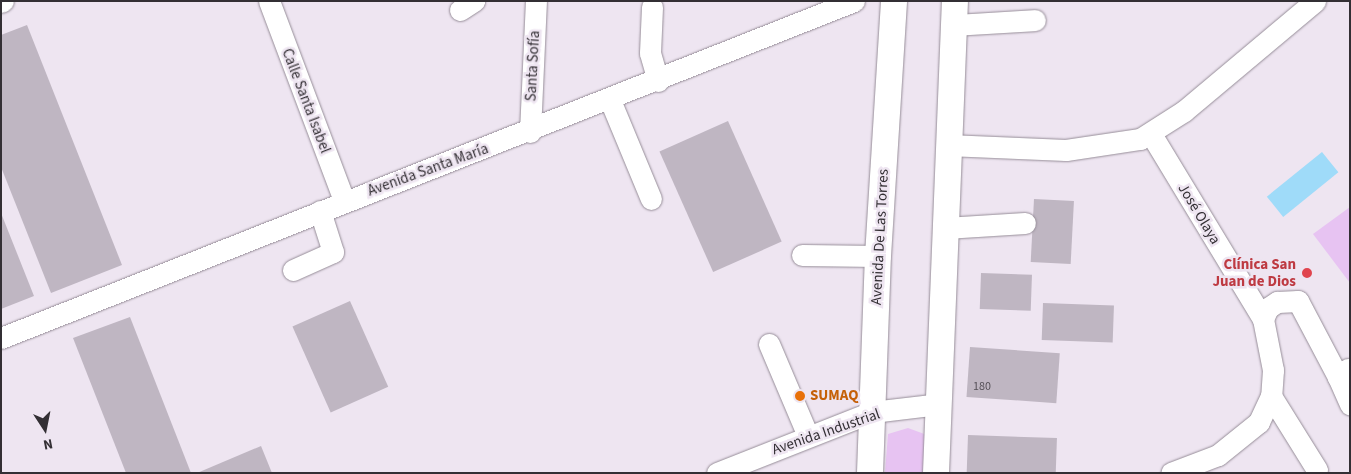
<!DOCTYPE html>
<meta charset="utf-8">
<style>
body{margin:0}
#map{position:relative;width:1351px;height:474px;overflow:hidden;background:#eee5f1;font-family:"Source Sans 3",sans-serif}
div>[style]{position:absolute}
.green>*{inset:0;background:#e7c3f2}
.water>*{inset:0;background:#9fdbf9;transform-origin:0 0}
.building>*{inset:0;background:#bfb6c2;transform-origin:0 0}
.roads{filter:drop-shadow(0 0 1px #968d98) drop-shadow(0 0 1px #968d98)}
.minor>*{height:21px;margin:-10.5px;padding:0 10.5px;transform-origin:10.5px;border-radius:10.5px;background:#fff}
.major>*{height:26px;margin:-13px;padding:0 13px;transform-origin:13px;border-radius:13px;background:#fff}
.dots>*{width:14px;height:14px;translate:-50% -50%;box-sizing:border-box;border:2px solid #eee5f1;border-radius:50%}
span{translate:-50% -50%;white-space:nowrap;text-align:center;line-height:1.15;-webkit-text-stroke:5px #eee5f1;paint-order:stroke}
.number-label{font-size:12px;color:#565158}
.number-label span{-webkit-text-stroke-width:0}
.street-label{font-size:15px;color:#332f34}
.health-label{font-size:15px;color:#be3a42;font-weight:700}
.right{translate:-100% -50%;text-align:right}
.food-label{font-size:15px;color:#c56008;font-weight:700}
.left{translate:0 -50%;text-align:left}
.frame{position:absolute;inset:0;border:2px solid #332f34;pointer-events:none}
.north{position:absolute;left:20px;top:404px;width:50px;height:50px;-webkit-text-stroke:4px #eee5f1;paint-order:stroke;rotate:169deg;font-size:14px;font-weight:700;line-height:20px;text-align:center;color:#332f34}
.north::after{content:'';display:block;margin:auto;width:18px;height:22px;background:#332f34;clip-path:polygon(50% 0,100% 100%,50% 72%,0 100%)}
</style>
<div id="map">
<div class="green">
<i style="clip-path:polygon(1350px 207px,1350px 283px,1313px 234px)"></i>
<i style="clip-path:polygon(908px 428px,927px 435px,929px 473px,885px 473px,888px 434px)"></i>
</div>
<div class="water">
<i style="left:1322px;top:152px;width:26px;height:71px;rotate:51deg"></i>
</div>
<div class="building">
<i style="clip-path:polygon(27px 25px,122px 265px,51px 293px,1px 167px,1px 35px)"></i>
<i style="left:728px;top:121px;width:132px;height:75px;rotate:66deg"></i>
<i style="left:1034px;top:199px;width:40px;height:63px;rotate:3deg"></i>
<i style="clip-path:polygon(1px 213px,34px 296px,1px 309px)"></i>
<i style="left:981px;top:273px;width:51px;height:36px;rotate:2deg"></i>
<i style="left:350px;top:301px;width:94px;height:63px;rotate:66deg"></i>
<i style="left:1043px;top:303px;width:71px;height:37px;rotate:2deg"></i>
<i style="clip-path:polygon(130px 317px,191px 473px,126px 473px,73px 338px)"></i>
<i style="left:970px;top:347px;width:90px;height:50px;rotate:4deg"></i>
<i style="left:968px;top:435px;width:89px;height:38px;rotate:2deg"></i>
<i style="clip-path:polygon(261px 446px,272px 473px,197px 473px)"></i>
</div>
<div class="roads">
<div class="minor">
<i style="left:269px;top:1px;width:214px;rotate:69.4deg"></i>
<i style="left:1px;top:2px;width:2px;rotate:-27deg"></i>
<i style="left:652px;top:7px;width:46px;rotate:92.5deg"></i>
<i style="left:650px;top:53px;width:29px;rotate:74deg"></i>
<i style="left:460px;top:10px;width:17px;rotate:-33deg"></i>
<i style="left:954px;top:25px;width:81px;rotate:-3.5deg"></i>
<i style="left:610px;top:100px;width:107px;rotate:67.5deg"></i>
<i style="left:530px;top:132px;width:131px;rotate:-87.4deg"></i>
<i style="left:1151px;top:134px;width:216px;rotate:58.8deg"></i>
<i style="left:1263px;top:319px;width:52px;rotate:78.9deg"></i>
<i style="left:1273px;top:370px;width:26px;rotate:94deg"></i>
<i style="left:1271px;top:396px;width:29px;rotate:115deg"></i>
<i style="left:1259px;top:422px;width:53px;rotate:141.2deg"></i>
<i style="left:1218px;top:455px;width:50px;rotate:159deg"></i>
<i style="left:947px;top:145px;width:119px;rotate:2.4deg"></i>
<i style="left:1066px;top:150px;width:75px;rotate:-8.5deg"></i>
<i style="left:1140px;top:139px;width:52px;rotate:-32.5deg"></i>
<i style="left:1184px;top:111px;width:171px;rotate:-40deg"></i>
<i style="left:945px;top:228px;width:80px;rotate:-3.6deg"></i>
<i style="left:802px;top:255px;width:76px;rotate:0.8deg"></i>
<i style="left:293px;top:270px;width:44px;rotate:-24.2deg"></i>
<i style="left:333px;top:252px;width:43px;rotate:-107.6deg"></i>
<i style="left:1263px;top:319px;width:12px;rotate:-66deg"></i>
<i style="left:1268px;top:308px;width:11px;rotate:-34deg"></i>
<i style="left:1277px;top:302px;width:21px;rotate:-3deg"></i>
<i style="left:1298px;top:301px;width:86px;rotate:62.2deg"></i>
<i style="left:1px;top:338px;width:917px;rotate:-21.56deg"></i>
<i style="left:769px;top:344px;width:100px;rotate:67deg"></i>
<i style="left:1348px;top:369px;width:13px;rotate:141deg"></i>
<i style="left:1338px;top:377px;width:30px;rotate:66deg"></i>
<i style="left:1271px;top:396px;width:87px;rotate:58.1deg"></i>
<i style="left:717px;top:473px;width:167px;rotate:-21.5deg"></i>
<i style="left:872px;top:412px;width:67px;rotate:-6.8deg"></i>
</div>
<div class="major">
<i style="left:870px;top:473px;width:217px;rotate:-87.9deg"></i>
<i style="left:878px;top:256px;width:256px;rotate:-86.4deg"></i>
<i style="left:936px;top:473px;width:472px;rotate:-87.7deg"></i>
</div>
</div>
<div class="dots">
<i style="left:1307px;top:273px;background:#e0444e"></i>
<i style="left:800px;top:396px;background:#e8710a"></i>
</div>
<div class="number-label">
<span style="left:982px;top:387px">180</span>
</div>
<div class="street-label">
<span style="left:533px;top:66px;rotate:-87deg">Santa Sofía</span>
<span style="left:306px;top:101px;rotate:69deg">Calle Santa Isabel</span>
<span style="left:428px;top:170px;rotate:-20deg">Avenida Santa María</span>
<span style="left:1199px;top:214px;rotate:59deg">José Olaya</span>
<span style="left:880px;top:237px;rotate:-87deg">Avenida De Las Torres</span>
<span style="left:826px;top:432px;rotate:-19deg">Avenida Industrial</span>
</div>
<div class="health-label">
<span class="right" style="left:1296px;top:273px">Clínica San<br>Juan de Dios</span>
</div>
<div class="food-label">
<span class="left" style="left:810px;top:396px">SUMAQ</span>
</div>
<div class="frame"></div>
<div class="north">N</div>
</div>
